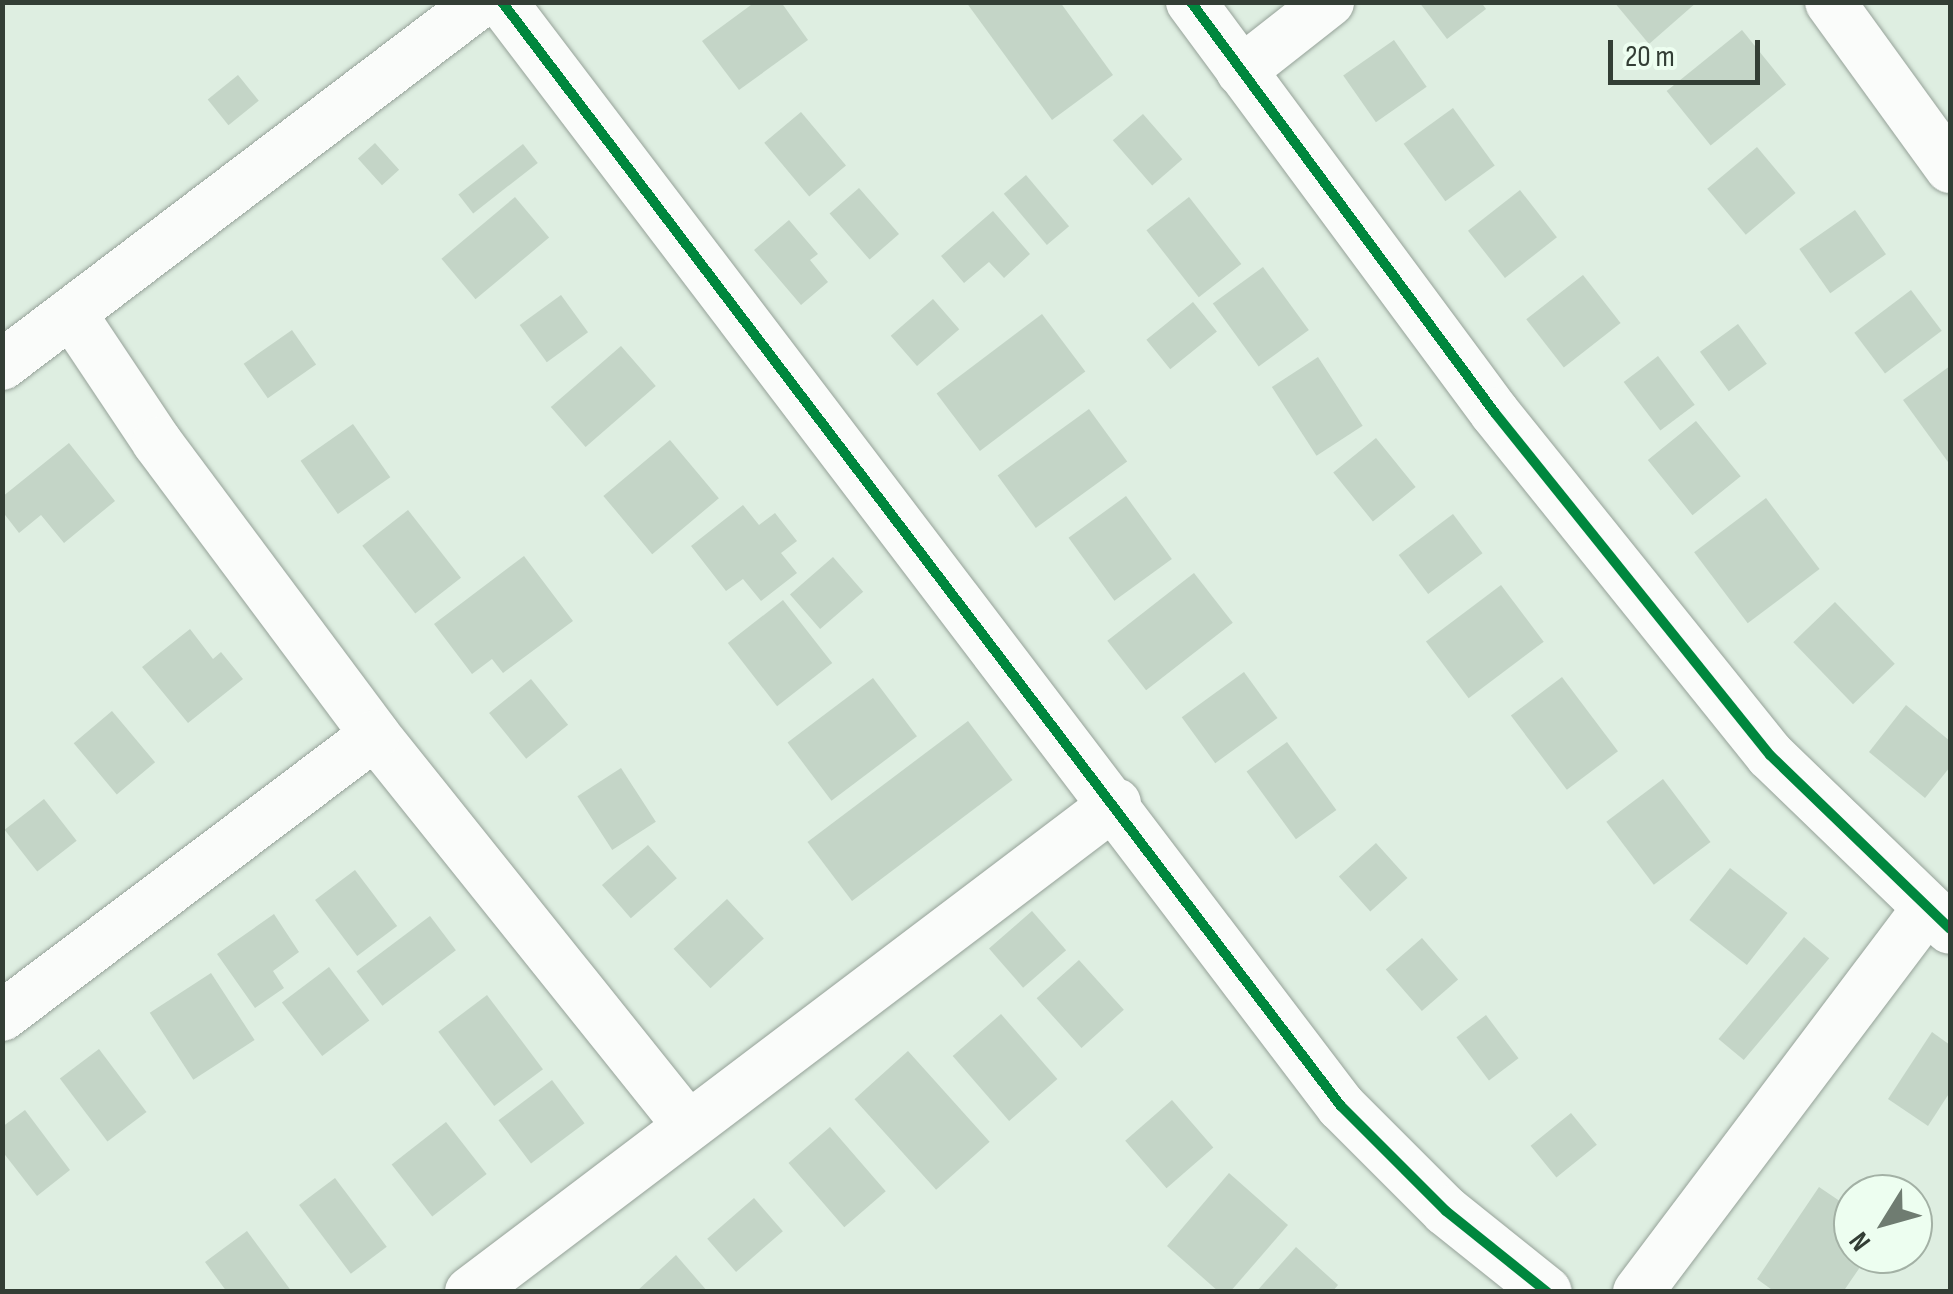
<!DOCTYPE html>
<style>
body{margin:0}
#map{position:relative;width:1953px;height:1294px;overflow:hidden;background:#deeee1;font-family:"Sofia Sans Condensed",sans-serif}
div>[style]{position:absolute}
.building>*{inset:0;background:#c4d5c7;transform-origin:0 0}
.roads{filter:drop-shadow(0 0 2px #96a299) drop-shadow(0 0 2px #96a299)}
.minor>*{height:50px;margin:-25px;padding:0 25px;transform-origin:25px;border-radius:25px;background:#fafcfa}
.cycleway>*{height:10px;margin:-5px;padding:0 5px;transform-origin:5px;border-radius:5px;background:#00873e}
span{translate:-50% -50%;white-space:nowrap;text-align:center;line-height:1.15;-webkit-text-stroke:10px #edfef0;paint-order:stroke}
.frame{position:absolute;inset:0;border:5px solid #333e35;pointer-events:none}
.north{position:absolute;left:1833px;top:1174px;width:100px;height:100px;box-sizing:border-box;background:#edfef0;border:2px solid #a3b1a5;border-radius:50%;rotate:233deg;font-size:28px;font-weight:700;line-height:40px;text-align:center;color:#333e35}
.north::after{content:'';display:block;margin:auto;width:35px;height:45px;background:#6f7c71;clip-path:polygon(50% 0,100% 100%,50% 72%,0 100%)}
.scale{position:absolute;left:1608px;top:40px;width:152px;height:45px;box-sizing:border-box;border:5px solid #333e35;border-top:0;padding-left:12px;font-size:30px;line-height:35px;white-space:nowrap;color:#333e35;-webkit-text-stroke:8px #edfef0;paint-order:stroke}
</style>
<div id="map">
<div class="building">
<i style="clip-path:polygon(755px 2px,781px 2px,808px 40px,739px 90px,702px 41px)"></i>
<i style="clip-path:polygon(966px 2px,1060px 2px,1113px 75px,1052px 120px)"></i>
<i style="clip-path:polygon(1419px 2px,1481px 2px,1486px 9px,1447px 39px)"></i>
<i style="clip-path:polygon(1614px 2px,1697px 2px,1649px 44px)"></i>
<i style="left:1742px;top:30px;width:70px;height:97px;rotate:51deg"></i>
<i style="left:1394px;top:40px;width:57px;height:62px;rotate:55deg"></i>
<i style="left:238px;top:75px;width:33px;height:39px;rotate:51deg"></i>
<i style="left:1453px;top:108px;width:71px;height:61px;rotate:54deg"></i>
<i style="left:801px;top:112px;width:70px;height:48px;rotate:50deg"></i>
<i style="left:1143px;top:114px;width:60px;height:40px;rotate:49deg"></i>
<i style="left:375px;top:143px;width:36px;height:23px;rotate:48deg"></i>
<i style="left:523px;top:144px;width:24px;height:82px;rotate:52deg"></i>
<i style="left:1757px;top:147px;width:60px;height:65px;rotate:50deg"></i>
<i style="left:1026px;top:175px;width:67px;height:29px;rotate:50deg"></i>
<i style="left:859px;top:188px;width:61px;height:39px;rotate:49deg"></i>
<i style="left:1520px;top:190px;width:60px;height:66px;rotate:52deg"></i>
<i style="left:515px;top:197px;width:53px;height:96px;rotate:50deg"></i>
<i style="left:1189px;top:197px;width:85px;height:54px;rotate:52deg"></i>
<i style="left:1855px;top:210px;width:54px;height:68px;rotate:55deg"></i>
<i style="clip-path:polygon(993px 211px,1030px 254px,1004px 278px,989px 262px,964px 283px,941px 256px)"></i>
<i style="clip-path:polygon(789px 220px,818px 254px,810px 260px,828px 282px,801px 305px,754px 250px)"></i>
<i style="left:1263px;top:267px;width:78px;height:62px;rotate:54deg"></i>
<i style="left:1583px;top:275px;width:61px;height:72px;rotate:52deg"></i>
<i style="left:1911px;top:290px;width:51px;height:71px;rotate:53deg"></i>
<i style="left:561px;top:295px;width:46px;height:51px;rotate:54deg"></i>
<i style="left:933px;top:299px;width:40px;height:56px;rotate:49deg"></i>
<i style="left:1193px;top:302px;width:38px;height:60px;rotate:51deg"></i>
<i style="left:1042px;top:314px;width:72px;height:132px;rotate:53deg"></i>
<i style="left:1738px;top:324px;width:49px;height:47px;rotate:54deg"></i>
<i style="left:292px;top:330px;width:42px;height:59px;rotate:55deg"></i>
<i style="left:621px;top:346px;width:53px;height:93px;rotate:49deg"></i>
<i style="left:1658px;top:356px;width:61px;height:43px;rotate:53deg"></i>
<i style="left:1318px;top:357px;width:82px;height:55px;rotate:57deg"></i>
<i style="clip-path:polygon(1950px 366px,1950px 461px,1948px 462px,1903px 400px)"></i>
<i style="left:1089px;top:409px;width:65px;height:113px;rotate:54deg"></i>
<i style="left:1696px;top:421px;width:71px;height:62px;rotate:51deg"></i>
<i style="left:353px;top:424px;width:65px;height:64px;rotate:55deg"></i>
<i style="left:1376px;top:438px;width:63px;height:55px;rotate:51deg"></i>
<i style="left:670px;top:440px;width:76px;height:87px;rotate:50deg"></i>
<i style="clip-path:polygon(69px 443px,115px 501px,64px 543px,41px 515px,19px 533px,2px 511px,2px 497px)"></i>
<i style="left:1126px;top:496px;width:78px;height:71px;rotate:54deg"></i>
<i style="left:1766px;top:498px;width:89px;height:90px;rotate:53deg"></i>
<i style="clip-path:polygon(743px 505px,759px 525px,775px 513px,797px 541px,781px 553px,797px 573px,761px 601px,743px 579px,726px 591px,691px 546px)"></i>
<i style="left:408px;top:510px;width:86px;height:58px;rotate:52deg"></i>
<i style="left:1453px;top:514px;width:49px;height:68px;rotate:53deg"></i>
<i style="clip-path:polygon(524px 556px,573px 621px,503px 673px,492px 659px,472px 674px,434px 624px)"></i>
<i style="left:833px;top:557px;width:46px;height:57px;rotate:49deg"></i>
<i style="left:1194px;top:573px;width:63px;height:110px;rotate:52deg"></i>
<i style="left:1501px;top:585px;width:71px;height:94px;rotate:53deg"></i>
<i style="left:783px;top:600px;width:80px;height:70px;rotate:52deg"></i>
<i style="left:1835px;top:602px;width:86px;height:58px;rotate:46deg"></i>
<i style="clip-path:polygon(190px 629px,213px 659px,221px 652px,243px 679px,188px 723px,142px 667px)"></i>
<i style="left:1244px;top:672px;width:57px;height:77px;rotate:54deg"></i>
<i style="left:1562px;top:677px;width:93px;height:64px;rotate:53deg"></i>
<i style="left:873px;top:678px;width:73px;height:107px;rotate:53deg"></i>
<i style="left:531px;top:679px;width:59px;height:54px;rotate:51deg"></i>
<i style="clip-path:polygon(1906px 705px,1950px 741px,1950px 767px,1925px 798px,1869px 752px)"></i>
<i style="left:112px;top:711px;width:67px;height:50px;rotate:50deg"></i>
<i style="left:968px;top:721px;width:74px;height:201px;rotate:53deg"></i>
<i style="left:1287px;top:742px;width:84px;height:50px;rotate:54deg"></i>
<i style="left:621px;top:768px;width:64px;height:52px;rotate:57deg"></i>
<i style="left:1663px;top:779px;width:79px;height:71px;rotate:53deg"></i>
<i style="left:44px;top:799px;width:53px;height:50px;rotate:52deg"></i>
<i style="left:1376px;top:843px;width:47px;height:50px;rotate:48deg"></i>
<i style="left:648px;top:845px;width:44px;height:61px;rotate:49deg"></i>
<i style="left:1730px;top:868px;width:73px;height:66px;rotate:38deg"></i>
<i style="left:355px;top:870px;width:70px;height:50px;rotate:53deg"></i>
<i style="left:727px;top:899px;width:54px;height:73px;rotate:47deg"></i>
<i style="left:1032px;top:911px;width:52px;height:57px;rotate:49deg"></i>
<i style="clip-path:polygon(274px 914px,299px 952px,273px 971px,284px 988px,255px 1008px,217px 954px)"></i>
<i style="left:430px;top:916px;width:43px;height:92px;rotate:53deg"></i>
<i style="left:1804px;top:937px;width:33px;height:133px;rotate:40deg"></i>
<i style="left:1422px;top:938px;width:55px;height:48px;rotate:49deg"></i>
<i style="left:1079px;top:960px;width:67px;height:57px;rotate:48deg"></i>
<i style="left:329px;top:967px;width:67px;height:59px;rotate:53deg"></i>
<i style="left:211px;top:973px;width:80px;height:73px;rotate:57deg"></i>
<i style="left:487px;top:995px;width:93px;height:61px;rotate:53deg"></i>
<i style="left:1001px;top:1014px;width:86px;height:64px;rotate:49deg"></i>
<i style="left:1486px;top:1015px;width:54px;height:37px;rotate:53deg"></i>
<i style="clip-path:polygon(1932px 1032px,1950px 1045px,1950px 1092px,1928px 1126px,1888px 1099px)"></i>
<i style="left:99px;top:1049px;width:79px;height:49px;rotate:53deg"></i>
<i style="left:908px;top:1051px;width:122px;height:72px;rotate:48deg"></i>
<i style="left:552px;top:1080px;width:54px;height:67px;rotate:53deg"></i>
<i style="left:1172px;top:1100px;width:63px;height:62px;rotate:49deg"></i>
<i style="clip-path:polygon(25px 1110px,70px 1170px,37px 1196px,2px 1151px,2px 1127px)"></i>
<i style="left:1571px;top:1113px;width:41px;height:52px;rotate:51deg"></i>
<i style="left:446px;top:1122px;width:66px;height:69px;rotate:52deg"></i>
<i style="left:830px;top:1127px;width:85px;height:55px;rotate:49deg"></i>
<i style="clip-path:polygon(1229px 1173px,1288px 1225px,1230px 1292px,1219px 1292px,1167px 1246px)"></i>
<i style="left:335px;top:1178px;width:86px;height:45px;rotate:53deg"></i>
<i style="clip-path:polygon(1819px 1187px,1853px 1210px,1853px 1254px,1869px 1254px,1843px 1292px,1775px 1292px,1757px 1279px)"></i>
<i style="left:754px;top:1198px;width:44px;height:62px;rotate:49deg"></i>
<i style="clip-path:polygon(247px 1231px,292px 1292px,227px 1292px,205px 1262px)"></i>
<i style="clip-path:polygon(1296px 1247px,1338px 1285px,1332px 1292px,1256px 1292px)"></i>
<i style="clip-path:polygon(676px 1255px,708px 1292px,636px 1292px)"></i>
</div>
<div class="roads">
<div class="minor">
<i style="left:502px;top:2px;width:1387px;rotate:52.77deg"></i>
<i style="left:1341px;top:1106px;width:148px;rotate:45deg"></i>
<i style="left:1446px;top:1211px;width:129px;rotate:38.7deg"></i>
<i style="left:1191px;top:2px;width:511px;rotate:53.51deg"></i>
<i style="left:1495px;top:413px;width:439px;rotate:51.2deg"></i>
<i style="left:1770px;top:755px;width:250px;rotate:44deg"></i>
<i style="left:1830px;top:2px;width:205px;rotate:54.1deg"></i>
<i style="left:1241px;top:71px;width:112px;rotate:-38.1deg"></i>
<i style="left:71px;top:313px;width:155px;rotate:56.3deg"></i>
<i style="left:157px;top:442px;width:365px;rotate:53.3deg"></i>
<i style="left:375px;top:735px;width:499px;rotate:51.3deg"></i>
<i style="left:2px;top:365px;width:601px;rotate:-37.16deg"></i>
<i style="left:2px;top:1016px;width:467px;rotate:-37deg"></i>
<i style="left:470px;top:1292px;width:810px;rotate:-37.12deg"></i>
<i style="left:1638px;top:1292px;width:477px;rotate:-53deg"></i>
</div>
</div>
<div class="cycleway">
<i style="left:502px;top:2px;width:1387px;rotate:52.77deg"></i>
<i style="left:1341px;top:1106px;width:148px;rotate:45deg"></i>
<i style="left:1446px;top:1211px;width:129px;rotate:38.7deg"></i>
<i style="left:1191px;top:2px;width:511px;rotate:53.51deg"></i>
<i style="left:1495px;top:413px;width:439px;rotate:51.2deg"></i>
<i style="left:1770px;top:755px;width:250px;rotate:44deg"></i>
</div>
<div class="frame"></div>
<div class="north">N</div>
<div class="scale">20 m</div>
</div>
